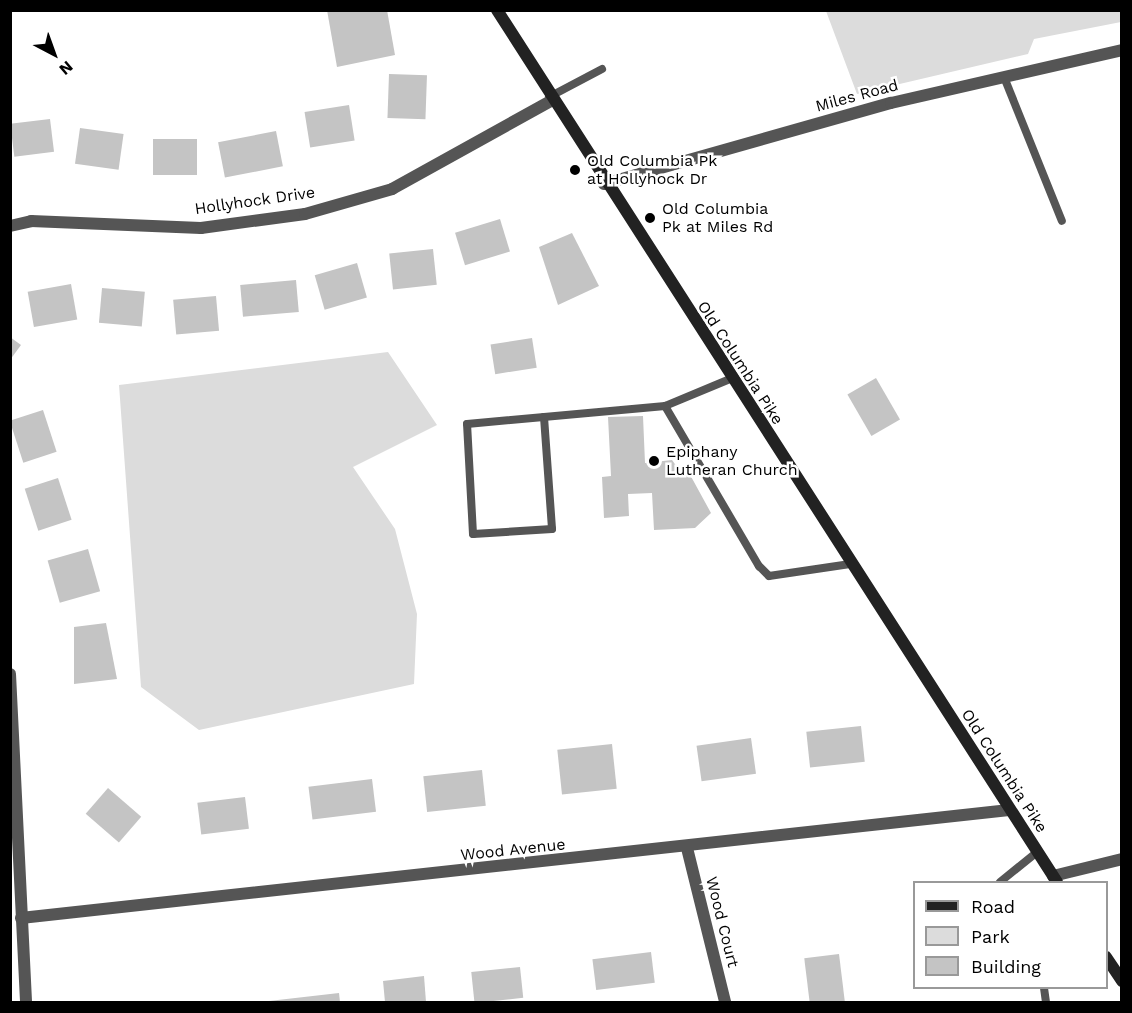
<!DOCTYPE html>
<style>
body{margin:0}
#map{position:relative;width:1132px;height:1013px;overflow:hidden;background:#fff;font-family:"Work Sans",sans-serif}
div>[style]{position:absolute}
.green>*{inset:0;background:#dcdcdc}
.building>*{inset:0;background:#c4c4c4;transform-origin:0 0}
.lane>*{height:8px;margin:-4px;padding:0 4px;transform-origin:4px;border-radius:4px;background:#555}
.street>*{height:12px;margin:-6px;padding:0 6px;transform-origin:6px;border-radius:6px;background:#555}
.secondary>*{height:12px;margin:-6px;padding:0 6px;transform-origin:6px;border-radius:6px;background:#222}
.dots>*{width:16px;height:16px;translate:-50% -50%;box-sizing:border-box;border:3px solid #fff;border-radius:50%}
span{translate:-50% -50%;white-space:nowrap;text-align:center;line-height:1.15;-webkit-text-stroke:5px #fff;paint-order:stroke}
.street-label{font-size:16px;color:#000}
.poi-label{font-size:16px;color:#000}
.left{translate:0 -50%;text-align:left}
.frame{position:absolute;inset:0;border:12px solid #000;pointer-events:none}
.legend{position:absolute;left:913px;top:881px;width:195px;height:108px;box-sizing:border-box;background:#fff;border:2px solid #999;margin:0;padding:8px 10px;list-style:none;font-size:18px;color:#000}
.legend li{display:flex;align-items:center;gap:12px;height:30px}
.legend b{width:30px;border:2px solid #999}
.north{position:absolute;left:24px;top:24px;width:60px;height:60px;-webkit-text-stroke:4px #fff;paint-order:stroke;rotate:139deg;font-size:16px;font-weight:700;line-height:24px;text-align:center;color:#000}
.north::after{content:'';display:block;margin:auto;width:21px;height:27px;background:#000;clip-path:polygon(50% 0,100% 100%,50% 72%,0 100%)}
</style>
<div id="map">
<div class="green">
<i style="clip-path:polygon(1121px 10px,1121px 22px,1034px 39px,1028px 54px,857px 94px,826px 11px)"></i>
<i style="clip-path:polygon(388px 352px,437px 425px,353px 467px,395px 529px,417px 614px,414px 684px,199px 730px,141px 687px,119px 385px)"></i>
</div>
<div class="building">
<i style="clip-path:polygon(327px 10px,387px 10px,395px 55px,337px 67px)"></i>
<i style="left:389px;top:74px;width:38px;height:44px;rotate:2deg"></i>
<i style="left:349px;top:105px;width:36px;height:45px;rotate:81deg"></i>
<i style="left:50px;top:119px;width:33px;height:40px;rotate:83deg"></i>
<i style="left:80px;top:128px;width:44px;height:36px;rotate:8deg"></i>
<i style="left:276px;top:131px;width:36px;height:59px;rotate:79deg"></i>
<i style="left:153px;top:139px;width:44px;height:36px"></i>
<i style="left:500px;top:219px;width:34px;height:47px;rotate:73deg"></i>
<i style="clip-path:polygon(572px 233px,599px 286px,558px 305px,539px 247px)"></i>
<i style="left:433px;top:249px;width:36px;height:44px;rotate:84deg"></i>
<i style="left:357px;top:263px;width:36px;height:44px;rotate:74deg"></i>
<i style="left:296px;top:280px;width:32px;height:56px;rotate:85deg"></i>
<i style="left:71px;top:284px;width:36px;height:44px;rotate:80deg"></i>
<i style="left:102px;top:288px;width:43px;height:35px;rotate:5deg"></i>
<i style="left:216px;top:296px;width:35px;height:43px;rotate:85deg"></i>
<i style="clip-path:polygon(10px 337px,21px 345px,10px 360px)"></i>
<i style="left:532px;top:338px;width:30px;height:42px;rotate:81deg"></i>
<i style="left:876px;top:378px;width:48px;height:33px;rotate:60deg"></i>
<i style="left:43px;top:410px;width:44px;height:35px;rotate:72deg"></i>
<i style="clip-path:polygon(643px 416px,645px 463px,672px 460px,682px 474px,688px 471px,711px 513px,695px 528px,654px 530px,652px 493px,628px 494px,629px 516px,604px 518px,602px 477px,611px 476px,608px 417px)"></i>
<i style="left:58px;top:478px;width:44px;height:35px;rotate:72deg"></i>
<i style="left:88px;top:549px;width:44px;height:42px;rotate:74deg"></i>
<i style="clip-path:polygon(106px 623px,117px 679px,74px 684px,74px 627px)"></i>
<i style="left:861px;top:726px;width:36px;height:55px;rotate:84deg"></i>
<i style="left:751px;top:738px;width:36px;height:55px;rotate:82deg"></i>
<i style="left:612px;top:744px;width:45px;height:55px;rotate:84deg"></i>
<i style="left:482px;top:770px;width:36px;height:59px;rotate:84deg"></i>
<i style="left:372px;top:779px;width:33px;height:64px;rotate:83deg"></i>
<i style="left:108px;top:788px;width:44px;height:34px;rotate:41deg"></i>
<i style="left:245px;top:797px;width:32px;height:48px;rotate:83deg"></i>
<i style="left:651px;top:952px;width:31px;height:59px;rotate:83deg"></i>
<i style="left:839px;top:954px;width:48px;height:35px;rotate:83deg"></i>
<i style="left:520px;top:967px;width:31px;height:49px;rotate:84deg"></i>
<i style="clip-path:polygon(424px 976px,426px 1002px,385px 1002px,383px 981px)"></i>
<i style="clip-path:polygon(339px 993px,340px 1002px,269px 1002px,269px 1001px)"></i>
</div>
<div class="lane">
<i style="left:1004px;top:77px;width:155px;rotate:68.1deg"></i>
<i style="left:549px;top:97px;width:60px;rotate:-27.8deg"></i>
<i style="left:730px;top:379px;width:70px;rotate:157.4deg"></i>
<i style="left:665px;top:406px;width:186px;rotate:59.6deg"></i>
<i style="left:759px;top:566px;width:14px;rotate:45deg"></i>
<i style="left:769px;top:576px;width:82px;rotate:-8.4deg"></i>
<i style="left:544px;top:417px;width:112px;rotate:85.9deg"></i>
<i style="left:552px;top:529px;width:79px;rotate:176.4deg"></i>
<i style="left:473px;top:534px;width:110px;rotate:-93.1deg"></i>
<i style="left:467px;top:424px;width:199px;rotate:-5.2deg"></i>
<i style="left:1000px;top:882px;width:48px;rotate:-39deg"></i>
<i style="left:1044px;top:988px;width:14px;rotate:82deg"></i>
</div>
<div class="street">
<i style="left:604px;top:184px;width:298px;rotate:-15.8deg"></i>
<i style="left:891px;top:103px;width:237px;rotate:-12.9deg"></i>
<i style="left:10px;top:226px;width:22px;rotate:-13deg"></i>
<i style="left:31px;top:221px;width:170px;rotate:2.4deg"></i>
<i style="left:201px;top:228px;width:105px;rotate:-7.7deg"></i>
<i style="left:305px;top:214px;width:91px;rotate:-16deg"></i>
<i style="left:392px;top:189px;width:182px;rotate:-29deg"></i>
<i style="left:10px;top:674px;width:328px;rotate:87.2deg"></i>
<i style="left:687px;top:848px;width:159px;rotate:76.1deg"></i>
<i style="left:1053px;top:876px;width:71px;rotate:-13.8deg"></i>
<i style="left:21px;top:918px;width:994px;rotate:-6.24deg"></i>
</div>
<div class="secondary">
<i style="left:497px;top:10px;width:1036px;rotate:57.29deg"></i>
<i style="left:1106px;top:957px;width:29px;rotate:56deg"></i>
</div>
<div class="dots">
<i style="left:575px;top:170px;background:#000"></i>
<i style="left:650px;top:218px;background:#000"></i>
<i style="left:654px;top:461px;background:#000"></i>
</div>
<div class="street-label">
<span style="left:857px;top:96px;rotate:-15deg">Miles Road</span>
<span style="left:255px;top:201px;rotate:-8deg">Hollyhock Drive</span>
<span style="left:740px;top:363px;rotate:57deg">Old Columbia Pike</span>
<span style="left:1004px;top:771px;rotate:57deg">Old Columbia Pike</span>
<span style="left:513px;top:850px;rotate:-6deg">Wood Avenue</span>
<span style="left:722px;top:922px;rotate:76deg">Wood Court</span>
</div>
<div class="poi-label">
<span class="left" style="left:587px;top:170px">Old Columbia Pk<br>at Hollyhock Dr</span>
<span class="left" style="left:662px;top:218px">Old Columbia<br>Pk at Miles Rd</span>
<span class="left" style="left:666px;top:461px">Epiphany<br>Lutheran Church</span>
</div>
<div class="frame"></div>
<ul class="legend">
<li><b style="height:8px;background:#222"></b>Road</li>
<li><b style="height:16px;background:#dcdcdc"></b>Park</li>
<li><b style="height:16px;background:#c4c4c4"></b>Building</li>
</ul>
<div class="north">N</div>
</div>
